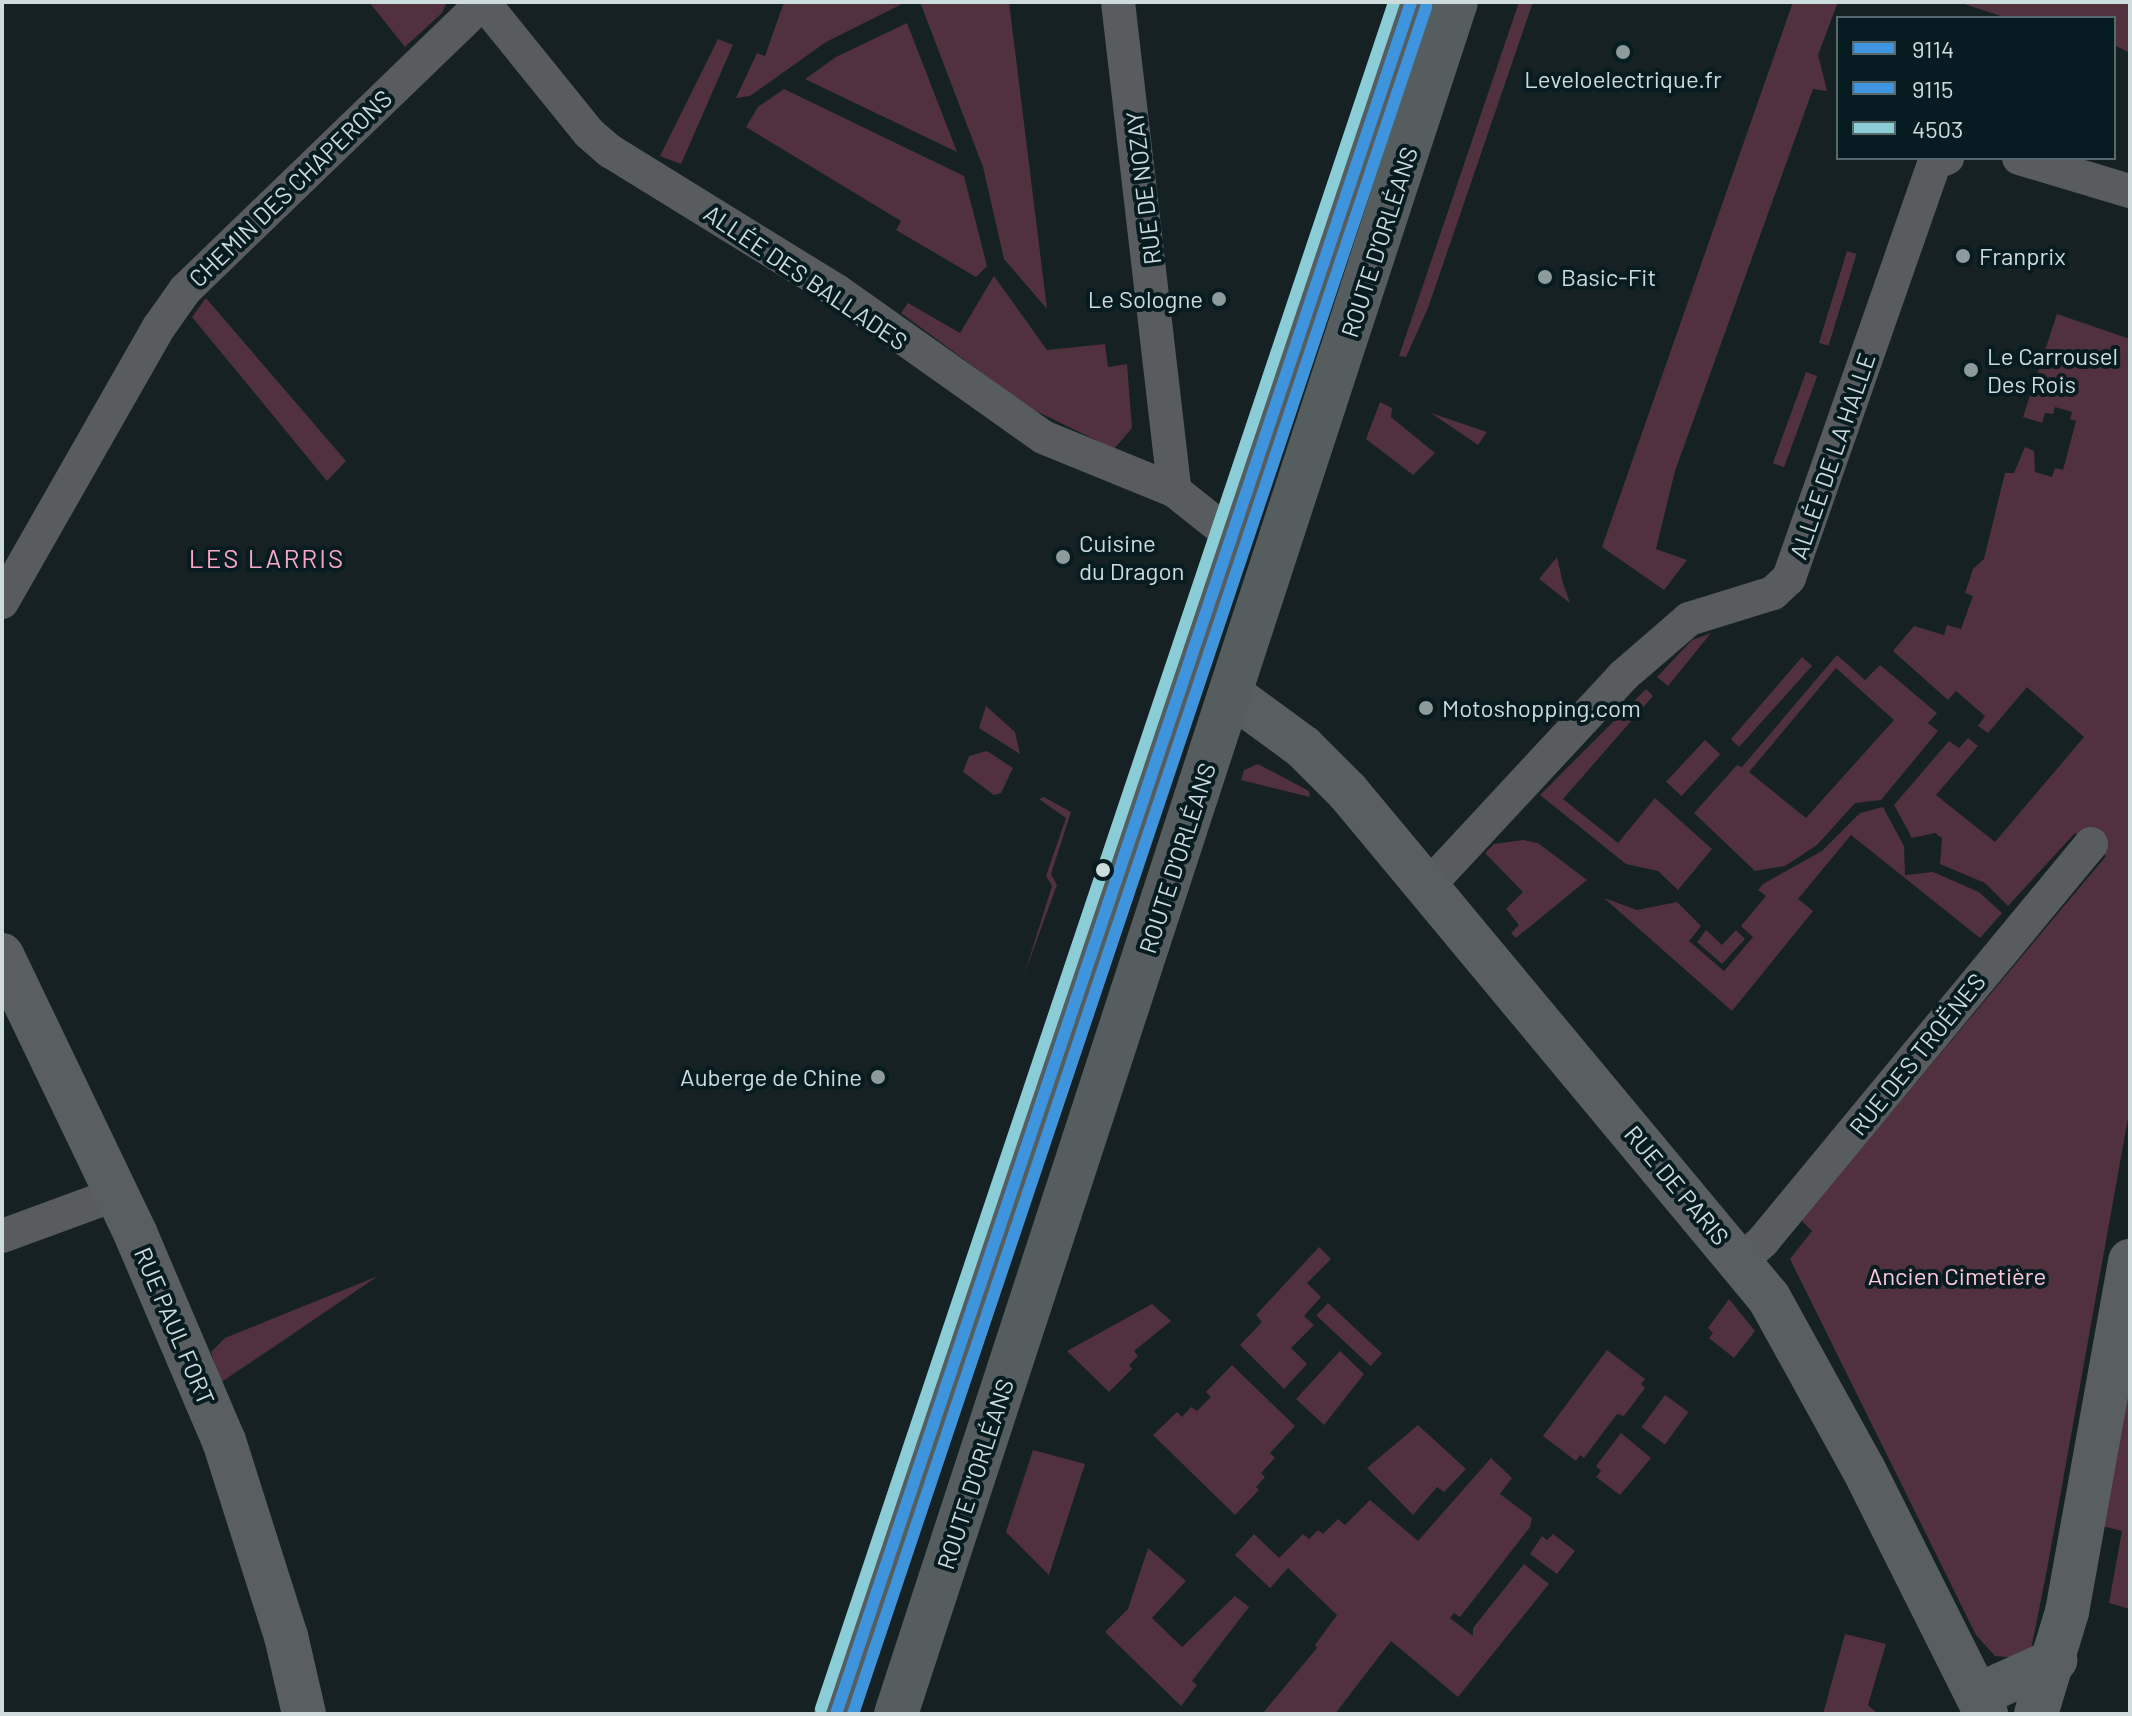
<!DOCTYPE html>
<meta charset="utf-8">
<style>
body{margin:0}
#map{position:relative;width:2132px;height:1716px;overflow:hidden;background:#152123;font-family:Barlow,sans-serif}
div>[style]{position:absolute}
.green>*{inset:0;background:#51313e;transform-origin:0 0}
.street>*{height:34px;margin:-17px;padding:0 17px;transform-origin:17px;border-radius:17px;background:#585c5e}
.secondary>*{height:44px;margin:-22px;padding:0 22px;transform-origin:22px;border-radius:22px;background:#595f60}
.primary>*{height:44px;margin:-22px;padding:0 22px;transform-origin:22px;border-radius:22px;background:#565d5e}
.bus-1>*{height:12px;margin:-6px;padding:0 6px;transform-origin:6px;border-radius:6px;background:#3f94de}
.bus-2>*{height:12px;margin:-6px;padding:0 6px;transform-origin:6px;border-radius:6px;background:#3f94de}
.bus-3>*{height:12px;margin:-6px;padding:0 6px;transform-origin:6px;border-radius:6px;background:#8bcdd7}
.dots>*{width:22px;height:22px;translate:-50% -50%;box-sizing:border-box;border:4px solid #061c20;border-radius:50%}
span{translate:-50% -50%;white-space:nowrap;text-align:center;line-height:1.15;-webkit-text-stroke:8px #061c20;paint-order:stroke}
.poi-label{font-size:24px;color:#cedcde}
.left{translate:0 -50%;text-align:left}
.right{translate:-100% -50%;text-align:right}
.street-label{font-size:24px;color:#cedcde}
.park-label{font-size:24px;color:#fec9db}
.neighbourhood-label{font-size:26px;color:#f9a9c5;letter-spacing:2px}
.frame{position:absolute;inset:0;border:4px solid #cedcde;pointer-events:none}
.legend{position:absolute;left:1836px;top:16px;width:280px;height:144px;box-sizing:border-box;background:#061c20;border:2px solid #56696c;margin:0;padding:10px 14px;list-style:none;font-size:24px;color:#cedcde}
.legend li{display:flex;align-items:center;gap:16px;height:40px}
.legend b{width:40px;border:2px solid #56696c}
</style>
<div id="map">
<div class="green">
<i style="clip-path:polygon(369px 2px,447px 2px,442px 13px,405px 47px)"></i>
<i style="clip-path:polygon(784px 2px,906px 2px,826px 42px,750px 96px,736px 98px,757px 53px,765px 56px)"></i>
<i style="clip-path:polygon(920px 2px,1009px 2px,1047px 309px,1004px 259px,983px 167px)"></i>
<i style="clip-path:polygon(1519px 2px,1533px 2px,1428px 308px,1406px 357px,1399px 356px)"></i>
<i style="clip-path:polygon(1793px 2px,1838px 2px,1818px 55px,1827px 91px,1813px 89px,1675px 471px,1656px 549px,1687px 560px,1664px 590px,1602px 547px)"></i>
<i style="clip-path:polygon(1958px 2px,2130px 2px,2130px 53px,2114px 45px,2114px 18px,2007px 18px)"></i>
<i style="clip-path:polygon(907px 23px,957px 152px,805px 79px,836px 57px)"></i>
<i style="clip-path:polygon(718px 39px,733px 45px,681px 164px,660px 156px)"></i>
<i style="clip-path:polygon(784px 89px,964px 176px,987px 266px,976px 277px,896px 230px,901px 221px,746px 127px,758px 107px)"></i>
<i style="left:1847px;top:251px;width:10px;height:96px;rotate:17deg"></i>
<i style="clip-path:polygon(994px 276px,1047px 350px,1105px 344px,1108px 367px,1127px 364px,1132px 428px,1114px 449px,1030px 408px,901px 313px,908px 303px,960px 333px)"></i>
<i style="clip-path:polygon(206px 298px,346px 461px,327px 481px,192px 317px)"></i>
<i style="clip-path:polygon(2057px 314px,2130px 339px,2130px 1107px,2048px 1564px,2030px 1655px,2020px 1658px,1995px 1656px,1976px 1635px,1790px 1259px,1812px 1231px,1801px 1220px,2106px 856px,2075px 833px,2008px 906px,1985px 883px,1940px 864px,1942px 838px,1935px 833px,1912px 838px,1894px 805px,1949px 741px,1959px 748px,1968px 738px,1978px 746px,1936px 795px,1995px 842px,2084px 737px,2027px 687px,1988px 733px,1978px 726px,1985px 716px,1956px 691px,1948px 700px,1893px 651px,1914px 626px,1944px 635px,1947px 625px,1961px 629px,1973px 596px,1965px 593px,1973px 569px,1984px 559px,2005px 473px,2014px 473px,2025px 447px,2034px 451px,2035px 472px,2052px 477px,2055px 468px,2063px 470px,2076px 421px,2070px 419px,2072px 412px,2055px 407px,2053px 414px,2045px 413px,2042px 423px,2023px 417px)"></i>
<i style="left:1806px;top:372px;width:12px;height:97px;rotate:20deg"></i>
<i style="clip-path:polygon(1380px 402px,1392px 408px,1391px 417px,1435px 453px,1413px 475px,1366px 439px)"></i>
<i style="clip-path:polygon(1431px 413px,1487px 432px,1478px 445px)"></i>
<i style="clip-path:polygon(1557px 557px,1563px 583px,1570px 603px,1539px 579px)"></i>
<i style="clip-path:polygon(1711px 633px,1668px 686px,1657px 677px,1692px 640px)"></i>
<i style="clip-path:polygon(evenodd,1837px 655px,1865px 680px,1880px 665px,1937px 713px,1928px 723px,1938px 731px,1881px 800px,1855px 803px,1817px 845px,1785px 866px,1755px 871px,1694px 813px,1737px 765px,1742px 767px,1837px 655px,1836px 668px,1894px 720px,1806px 818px,1749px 772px,1836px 668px)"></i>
<i style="clip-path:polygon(1802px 657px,1812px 666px,1739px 747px,1731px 739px)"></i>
<i style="clip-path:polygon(1646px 689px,1653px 696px,1563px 799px,1618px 843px,1655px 798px,1712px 849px,1678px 890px,1658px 871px,1626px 864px,1540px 795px)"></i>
<i style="clip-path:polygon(986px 706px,1015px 732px,1020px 754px,979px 728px)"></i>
<i style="left:1705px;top:740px;width:21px;height:57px;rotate:43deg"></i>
<i style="clip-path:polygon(987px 751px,1013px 768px,1001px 793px,994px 795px,963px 772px,969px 756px)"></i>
<i style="clip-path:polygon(1258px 764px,1309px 791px,1310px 797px,1241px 780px,1244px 770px)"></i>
<i style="clip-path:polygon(1044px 797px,1071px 812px,1051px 874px,1057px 885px,1024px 975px,1052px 886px,1046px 876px,1066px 818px,1039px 799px)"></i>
<i style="clip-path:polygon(1883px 807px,1904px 846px,1905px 875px,1933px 872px,1979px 892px,2002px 913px,1980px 938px,1851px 835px,1798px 899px,1813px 911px,1732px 1011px,1604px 898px,1637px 910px,1677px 902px,1701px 926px,1689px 941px,1724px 971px,1753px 937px,1741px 926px,1766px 896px,1758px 890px,1763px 884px,1822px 851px,1860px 813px)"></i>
<i style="clip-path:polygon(1523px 840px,1538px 843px,1587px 880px,1516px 938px,1511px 933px,1519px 925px,1506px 909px,1523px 892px,1485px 853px,1494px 844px)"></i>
<i style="clip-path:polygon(1706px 930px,1722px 945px,1736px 930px,1745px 939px,1722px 964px,1697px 942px)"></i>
<i style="clip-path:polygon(1319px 1247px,1331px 1259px,1307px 1283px,1321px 1297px,1304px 1316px,1314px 1325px,1291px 1348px,1307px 1364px,1284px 1389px,1240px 1345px,1262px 1322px,1256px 1315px)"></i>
<i style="clip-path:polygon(378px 1276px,284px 1340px,220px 1383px,211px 1352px,225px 1338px)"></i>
<i style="clip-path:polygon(1729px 1299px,1755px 1331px,1734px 1358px,1709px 1338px,1713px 1333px,1708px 1328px)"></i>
<i style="left:1328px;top:1303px;width:74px;height:17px;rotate:43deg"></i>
<i style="clip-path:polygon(1152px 1304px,1171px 1321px,1134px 1351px,1138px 1356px,1129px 1365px,1132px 1369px,1109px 1392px,1067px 1351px)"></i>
<i style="clip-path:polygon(1607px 1350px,1645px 1379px,1641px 1384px,1645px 1388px,1624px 1416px,1617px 1414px,1584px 1458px,1580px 1455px,1576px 1461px,1543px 1436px)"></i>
<i style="clip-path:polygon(1340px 1351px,1364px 1374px,1324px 1425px,1296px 1399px)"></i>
<i style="clip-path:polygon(1232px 1365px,1295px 1426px,1270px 1453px,1275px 1458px,1261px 1473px,1265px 1477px,1256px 1487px,1259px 1490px,1235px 1515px,1153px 1435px,1177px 1412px,1182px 1417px,1191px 1407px,1197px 1411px,1211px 1397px,1206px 1392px)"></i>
<i style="clip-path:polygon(2130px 1374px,2130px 1609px,2109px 1603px,2122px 1531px,2102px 1526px)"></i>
<i style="left:1665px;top:1395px;width:29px;height:40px;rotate:36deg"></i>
<i style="clip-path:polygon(1418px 1425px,1466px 1469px,1444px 1492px,1437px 1487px,1413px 1515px,1367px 1468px)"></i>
<i style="clip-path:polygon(1621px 1433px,1651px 1458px,1620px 1495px,1596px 1477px,1601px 1471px,1596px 1466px)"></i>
<i style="clip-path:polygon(1033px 1450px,1085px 1464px,1049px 1575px,1006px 1532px)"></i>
<i style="clip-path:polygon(1491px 1458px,1512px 1478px,1500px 1494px,1532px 1518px,1530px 1527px,1460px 1617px,1454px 1613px,1450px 1618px,1473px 1636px,1473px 1628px,1524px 1564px,1549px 1584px,1458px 1697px,1391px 1641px,1335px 1714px,1263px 1713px,1317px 1648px,1315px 1645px,1337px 1615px,1288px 1568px,1270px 1588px,1235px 1555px,1254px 1534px,1279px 1558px,1303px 1534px,1309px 1539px,1318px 1530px,1323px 1534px,1338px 1519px,1345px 1525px,1370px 1500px,1418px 1541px)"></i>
<i style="clip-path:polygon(1553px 1534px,1575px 1551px,1557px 1574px,1530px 1554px,1542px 1536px,1547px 1540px)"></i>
<i style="clip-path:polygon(1148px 1548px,1186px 1581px,1152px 1618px,1182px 1647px,1235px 1596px,1249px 1607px,1192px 1681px,1197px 1685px,1181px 1706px,1105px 1632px,1128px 1609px)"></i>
<i style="clip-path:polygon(1845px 1634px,1886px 1644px,1868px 1705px,1878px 1714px,1823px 1714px)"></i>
</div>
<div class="street">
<i style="left:483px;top:2px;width:169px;rotate:51deg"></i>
<i style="left:589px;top:133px;width:28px;rotate:41deg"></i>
<i style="left:610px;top:151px;width:267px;rotate:31.7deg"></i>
<i style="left:837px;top:291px;width:252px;rotate:35.3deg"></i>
<i style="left:1043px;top:437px;width:143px;rotate:22.2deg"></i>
<i style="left:1118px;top:2px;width:492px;rotate:83.4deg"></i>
<i style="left:1175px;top:491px;width:75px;rotate:38.5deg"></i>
<i style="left:2019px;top:158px;width:116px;rotate:16.6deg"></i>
<i style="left:2px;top:602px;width:317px;rotate:-60.3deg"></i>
<i style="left:159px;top:327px;width:45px;rotate:-54.9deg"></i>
<i style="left:185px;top:290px;width:414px;rotate:-44deg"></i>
<i style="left:1429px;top:885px;width:285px;rotate:-47.1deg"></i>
<i style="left:1623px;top:676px;width:87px;rotate:-40.8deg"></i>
<i style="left:1689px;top:619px;width:88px;rotate:-17.2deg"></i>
<i style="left:1773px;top:593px;width:22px;rotate:-43deg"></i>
<i style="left:1789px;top:578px;width:440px;rotate:-70.7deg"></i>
<i style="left:1934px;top:163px;width:14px;rotate:-21deg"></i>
<i style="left:2px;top:1236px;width:122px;rotate:-20.1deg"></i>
<i style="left:1741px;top:1261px;width:30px;rotate:-42deg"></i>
<i style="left:1763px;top:1241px;width:515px;rotate:-50.44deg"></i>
</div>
<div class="secondary">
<i style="left:1232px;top:695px;width:88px;rotate:36.2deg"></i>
<i style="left:1303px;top:747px;width:64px;rotate:45deg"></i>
<i style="left:1348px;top:792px;width:658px;rotate:50.24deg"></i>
<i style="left:1769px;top:1298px;width:196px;rotate:61.1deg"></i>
<i style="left:1864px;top:1470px;width:273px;rotate:63.4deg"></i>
<i style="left:2px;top:955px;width:310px;rotate:64.4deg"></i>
<i style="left:136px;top:1235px;width:224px;rotate:66.9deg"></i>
<i style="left:224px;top:1441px;width:205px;rotate:72.4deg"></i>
<i style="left:286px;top:1636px;width:80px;rotate:77deg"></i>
<i style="left:1978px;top:1695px;width:85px;rotate:-24.4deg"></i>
<i style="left:2036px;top:1714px;width:107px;rotate:-73.1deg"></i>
<i style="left:2067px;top:1612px;width:357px;rotate:-79.8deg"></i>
</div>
<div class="primary">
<i style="left:836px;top:1714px;width:1806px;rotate:-71.43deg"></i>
<i style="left:896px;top:1714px;width:1801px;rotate:-71.89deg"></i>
</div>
<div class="bus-1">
<i style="left:836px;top:1714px;width:1806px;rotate:-71.43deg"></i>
</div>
<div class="bus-2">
<i style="left:853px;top:1714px;width:1801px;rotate:-71.44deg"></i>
</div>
<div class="bus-3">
<i style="left:821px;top:1709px;width:1801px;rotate:-71.44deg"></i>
</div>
<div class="dots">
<i style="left:1623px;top:52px;background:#8d9b9d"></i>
<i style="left:1963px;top:256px;background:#8d9b9d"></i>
<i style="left:1545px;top:277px;background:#8d9b9d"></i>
<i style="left:1219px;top:299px;background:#8d9b9d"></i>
<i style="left:1971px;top:370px;background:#8d9b9d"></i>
<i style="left:1063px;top:557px;background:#8d9b9d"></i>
<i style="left:1426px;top:708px;background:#8d9b9d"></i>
<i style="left:1103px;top:870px;background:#cedcde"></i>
<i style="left:878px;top:1077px;background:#8d9b9d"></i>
</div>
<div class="poi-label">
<span style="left:1623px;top:79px">Leveloelectrique.fr</span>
<span class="left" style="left:1979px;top:256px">Franprix</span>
<span class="left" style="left:1561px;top:277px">Basic-Fit</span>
<span class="right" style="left:1203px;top:299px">Le Sologne</span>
<span class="left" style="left:1987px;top:370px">Le Carrousel<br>Des Rois</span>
<span class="left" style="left:1079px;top:557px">Cuisine<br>du Dragon</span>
<span class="left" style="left:1442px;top:708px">Motoshopping.com</span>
<span class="right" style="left:862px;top:1077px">Auberge de Chine</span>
</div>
<div class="street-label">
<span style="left:290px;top:188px;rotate:-44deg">CHEMIN DES CHAPERONS</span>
<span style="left:1143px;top:188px;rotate:-97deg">RUE DE NOZAY</span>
<span style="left:1379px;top:242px;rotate:-72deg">ROUTE D'ORLÉANS</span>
<span style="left:806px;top:277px;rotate:34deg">ALLÉE DES BALLADES</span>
<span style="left:1832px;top:456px;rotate:-71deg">ALLÉE DE LA HALLE</span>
<span style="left:1177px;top:858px;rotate:-72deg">ROUTE D'ORLÉANS</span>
<span style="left:1917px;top:1054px;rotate:-51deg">RUE DES TROËNES</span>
<span style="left:1677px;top:1185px;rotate:50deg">RUE DE PARIS</span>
<span style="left:175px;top:1326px;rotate:67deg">RUE PAUL FORT</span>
<span style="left:975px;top:1474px;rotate:-72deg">ROUTE D'ORLÉANS</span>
</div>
<div class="park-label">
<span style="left:1957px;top:1276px">Ancien Cimetière</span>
</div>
<div class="neighbourhood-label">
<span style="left:267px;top:558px">LES LARRIS</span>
</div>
<div class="frame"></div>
<ul class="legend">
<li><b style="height:10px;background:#3f94de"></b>9114</li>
<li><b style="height:10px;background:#3f94de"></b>9115</li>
<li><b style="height:10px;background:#8bcdd7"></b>4503</li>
</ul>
</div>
